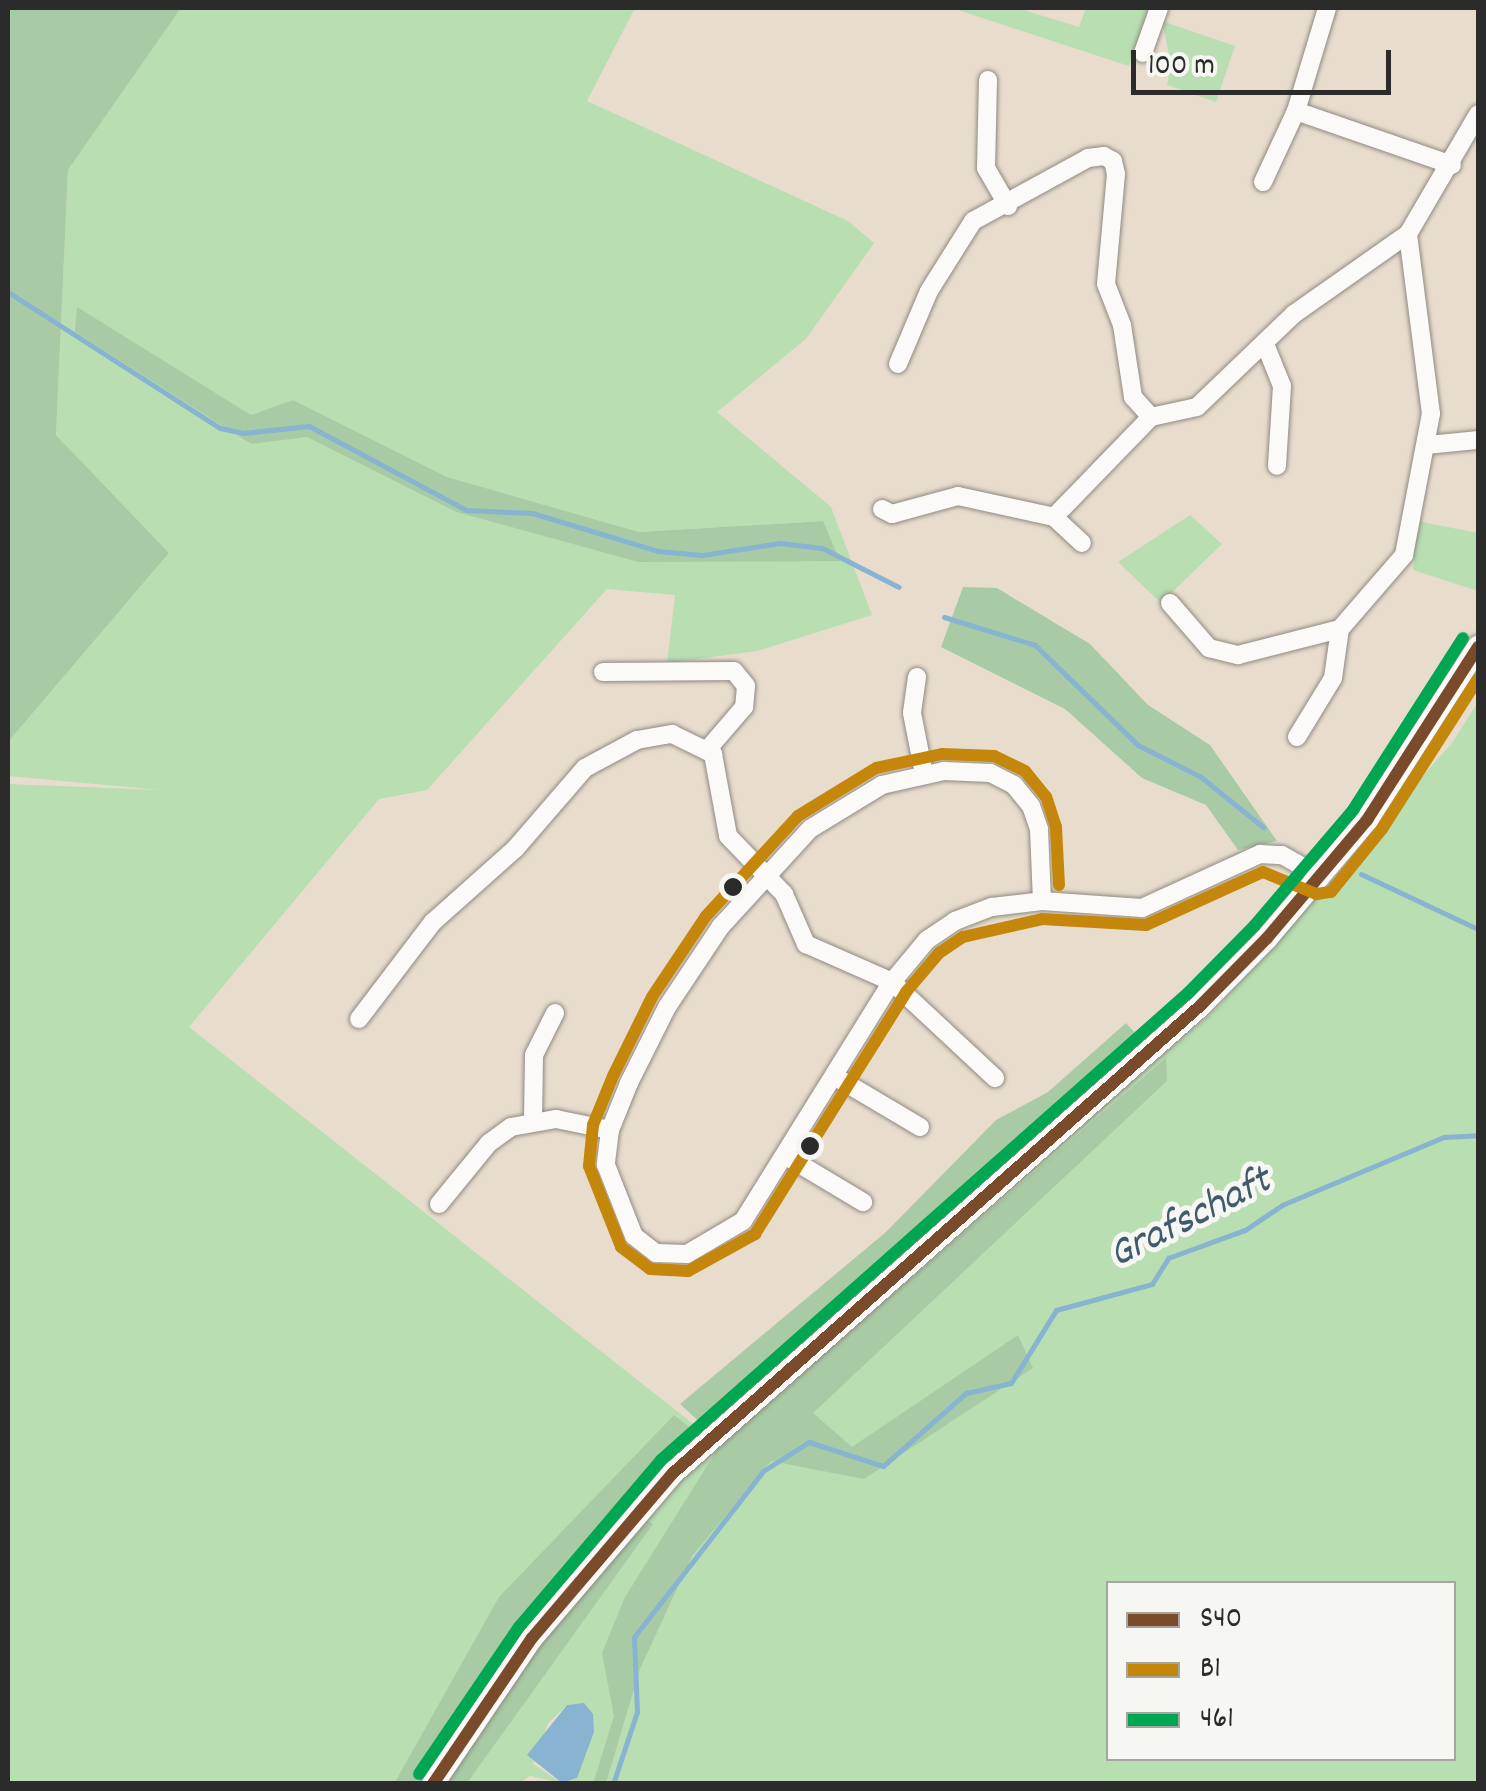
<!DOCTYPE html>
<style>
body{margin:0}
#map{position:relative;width:1486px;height:1791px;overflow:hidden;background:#e8ddcd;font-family:Dekko,sans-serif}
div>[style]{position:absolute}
.green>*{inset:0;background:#b8deb2}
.forest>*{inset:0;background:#a8cba5}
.water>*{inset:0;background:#88b3d1}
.stream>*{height:5px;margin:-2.5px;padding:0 2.5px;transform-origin:2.5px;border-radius:2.5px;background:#88b3d1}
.roads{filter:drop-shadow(0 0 2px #8f8a82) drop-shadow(0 0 2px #8f8a82)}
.minor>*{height:18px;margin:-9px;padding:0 9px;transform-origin:9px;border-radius:9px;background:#fcfaf8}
.tertiary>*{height:22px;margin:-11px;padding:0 11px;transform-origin:11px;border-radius:11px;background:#fcfaf8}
.bus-1>*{height:12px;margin:-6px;padding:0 6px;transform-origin:6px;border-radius:6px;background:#7a4b2a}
.bus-2>*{height:12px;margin:-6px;padding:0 6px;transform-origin:6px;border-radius:6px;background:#c4870b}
.bus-3>*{height:12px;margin:-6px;padding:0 6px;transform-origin:6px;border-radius:6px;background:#00a651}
.dots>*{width:28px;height:28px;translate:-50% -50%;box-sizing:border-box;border:5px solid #f6f6f2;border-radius:50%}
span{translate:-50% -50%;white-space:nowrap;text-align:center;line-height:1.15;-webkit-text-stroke:10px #f6f6f2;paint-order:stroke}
.water-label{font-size:42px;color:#405a6e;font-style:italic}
.frame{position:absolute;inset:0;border:10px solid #2b2b2b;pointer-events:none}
.legend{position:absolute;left:1106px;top:1581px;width:350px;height:180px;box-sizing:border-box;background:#f6f6f2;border:2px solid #a5a5a2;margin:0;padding:12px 18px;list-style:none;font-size:30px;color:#2b2b2b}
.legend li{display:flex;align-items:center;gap:20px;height:50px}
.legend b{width:50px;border:2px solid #a5a5a2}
.scale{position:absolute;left:1131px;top:50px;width:260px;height:45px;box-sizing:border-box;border:5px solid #2b2b2b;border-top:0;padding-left:12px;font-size:30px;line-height:35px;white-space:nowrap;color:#2b2b2b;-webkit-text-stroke:8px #f6f6f2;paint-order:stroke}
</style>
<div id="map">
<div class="green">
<i style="clip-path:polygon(evenodd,181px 8px,635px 8px,587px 101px,848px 221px,874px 243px,806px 339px,717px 412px,831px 507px,872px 615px,757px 651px,667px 663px,675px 595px,607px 589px,427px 790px,379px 799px,189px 1027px,715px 1441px,1216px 1009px,1452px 743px,1478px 702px,1478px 1783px,566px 1783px,577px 1778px,584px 1703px,567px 1705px,548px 1723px,533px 1764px,562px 1783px,530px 1776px,518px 1784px,8px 1784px,8px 784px,160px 790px,8px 776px,8px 742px,169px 553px,56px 435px,68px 170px,181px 8px,77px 308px,252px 416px,293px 400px,447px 477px,639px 532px,823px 521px,638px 562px,456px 512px,307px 437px,250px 444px,77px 308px,181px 8px,1108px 1584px,1454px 1584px,1454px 1758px,1108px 1758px,1108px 1584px)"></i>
<i style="clip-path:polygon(952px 8px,1017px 8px,1079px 27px,1086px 8px,1150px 8px,1129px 66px)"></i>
<i style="clip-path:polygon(1162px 21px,1235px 46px,1216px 102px,1167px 85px,1171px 64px)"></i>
<i style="clip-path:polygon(1190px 515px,1222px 544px,1161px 603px,1118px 562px)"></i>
<i style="clip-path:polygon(1417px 521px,1478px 533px,1478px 591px,1413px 570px)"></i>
</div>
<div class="forest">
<i style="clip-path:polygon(8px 8px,181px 8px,68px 170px,56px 435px,169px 553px,8px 742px)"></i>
<i style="clip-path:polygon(77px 307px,251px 415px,293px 400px,447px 477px,639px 532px,823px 521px,840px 561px,638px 562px,456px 512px,307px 437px,251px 444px,75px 332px)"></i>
<i style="clip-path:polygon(963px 587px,997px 588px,1090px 644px,1148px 705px,1210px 745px,1277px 841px,1238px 850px,1206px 805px,1142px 778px,1065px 709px,941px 647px)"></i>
<i style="clip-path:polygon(1126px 1023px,1143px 1041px,706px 1428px,680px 1404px,886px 1232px,996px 1120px,1048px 1092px)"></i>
<i style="clip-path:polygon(1166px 1058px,1167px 1081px,813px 1413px,852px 1447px,1018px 1335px,1033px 1368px,864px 1479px,771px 1461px,692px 1556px,640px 1669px,606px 1783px,593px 1784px,614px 1716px,602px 1653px,625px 1597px,722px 1442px)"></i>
<i style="clip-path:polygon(674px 1415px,698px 1434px,518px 1628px,415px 1783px,394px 1784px,499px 1597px)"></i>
<i style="clip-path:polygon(643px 1519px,653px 1524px,467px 1783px,444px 1784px,550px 1630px)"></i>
</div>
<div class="water">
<i style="clip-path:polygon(584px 1703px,593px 1714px,594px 1732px,577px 1778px,562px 1783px,527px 1755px,567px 1705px)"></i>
</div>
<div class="stream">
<i style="left:8px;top:292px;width:252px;rotate:32.7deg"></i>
<i style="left:220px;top:428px;width:24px;rotate:12deg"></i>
<i style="left:243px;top:433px;width:66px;rotate:-6.1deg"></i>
<i style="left:309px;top:426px;width:178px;rotate:28.1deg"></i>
<i style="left:466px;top:510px;width:66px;rotate:2.6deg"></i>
<i style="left:532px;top:513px;width:132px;rotate:16.8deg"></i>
<i style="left:658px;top:551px;width:44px;rotate:5.2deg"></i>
<i style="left:702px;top:555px;width:79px;rotate:-8.7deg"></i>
<i style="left:780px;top:543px;width:42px;rotate:6.8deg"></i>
<i style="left:822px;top:548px;width:86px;rotate:26.9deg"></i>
<i style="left:944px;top:617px;width:95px;rotate:17.1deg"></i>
<i style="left:1035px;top:645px;width:144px;rotate:44.2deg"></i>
<i style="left:1138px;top:745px;width:71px;rotate:26.9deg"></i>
<i style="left:1201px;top:777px;width:80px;rotate:38.9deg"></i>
<i style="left:1361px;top:874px;width:129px;rotate:25.2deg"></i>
<i style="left:613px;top:1784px;width:76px;rotate:-71.6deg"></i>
<i style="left:637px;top:1712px;width:75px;rotate:-92.3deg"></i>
<i style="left:634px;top:1637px;width:210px;rotate:-52.1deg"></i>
<i style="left:763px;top:1471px;width:54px;rotate:-32.2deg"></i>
<i style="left:809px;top:1442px;width:78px;rotate:18deg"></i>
<i style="left:883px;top:1466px;width:111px;rotate:-41.3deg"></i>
<i style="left:966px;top:1393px;width:46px;rotate:-12.5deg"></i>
<i style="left:1011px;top:1383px;width:86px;rotate:-58.3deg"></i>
<i style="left:1056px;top:1310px;width:99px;rotate:-15.2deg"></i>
<i style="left:1152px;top:1284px;width:31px;rotate:-58deg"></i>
<i style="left:1168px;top:1258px;width:82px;rotate:-20deg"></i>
<i style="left:1245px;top:1230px;width:45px;rotate:-34deg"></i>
<i style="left:1282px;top:1205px;width:176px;rotate:-22.8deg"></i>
<i style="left:1444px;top:1137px;width:34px;rotate:-3deg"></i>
</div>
<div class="roads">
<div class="minor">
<i style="left:1143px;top:53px;width:48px;rotate:-70.4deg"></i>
<i style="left:988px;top:80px;width:88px;rotate:91.3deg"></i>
<i style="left:986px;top:168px;width:44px;rotate:59.9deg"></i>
<i style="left:1296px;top:111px;width:165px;rotate:19.1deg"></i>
<i style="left:1263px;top:182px;width:78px;rotate:-65.1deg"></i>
<i style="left:1296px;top:111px;width:108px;rotate:-73.2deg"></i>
<i style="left:1265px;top:344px;width:45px;rotate:68deg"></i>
<i style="left:1282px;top:386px;width:80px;rotate:93.6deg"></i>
<i style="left:898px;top:364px;width:79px;rotate:-67deg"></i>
<i style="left:929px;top:291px;width:83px;rotate:-57.8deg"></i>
<i style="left:973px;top:221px;width:131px;rotate:-28.7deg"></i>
<i style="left:1088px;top:158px;width:16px;rotate:-7deg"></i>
<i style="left:1104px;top:156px;width:10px;rotate:29deg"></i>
<i style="left:1113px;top:161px;width:13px;rotate:77deg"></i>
<i style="left:1116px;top:174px;width:110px;rotate:95.2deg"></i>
<i style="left:1106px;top:284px;width:44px;rotate:68.7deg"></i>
<i style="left:1122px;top:325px;width:73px;rotate:81.3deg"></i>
<i style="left:1133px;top:397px;width:27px;rotate:48deg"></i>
<i style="left:1427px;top:445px;width:51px;rotate:-5.6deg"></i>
<i style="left:882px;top:509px;width:11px;rotate:27deg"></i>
<i style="left:892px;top:514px;width:68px;rotate:-15.3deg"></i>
<i style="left:958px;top:496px;width:98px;rotate:12.3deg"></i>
<i style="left:1054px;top:517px;width:139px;rotate:-45.9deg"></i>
<i style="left:1151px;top:417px;width:47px;rotate:-12.3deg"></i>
<i style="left:1197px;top:407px;width:134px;rotate:-43.8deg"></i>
<i style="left:1294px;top:314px;width:139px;rotate:-35.1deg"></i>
<i style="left:1408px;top:234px;width:139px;rotate:-59.7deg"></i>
<i style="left:1054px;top:517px;width:38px;rotate:43deg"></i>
<i style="left:1170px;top:603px;width:60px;rotate:49.1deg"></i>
<i style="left:1209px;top:648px;width:30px;rotate:14deg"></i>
<i style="left:1238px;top:655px;width:105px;rotate:-14.3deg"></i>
<i style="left:1340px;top:629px;width:98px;rotate:-49.1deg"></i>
<i style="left:1404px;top:555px;width:144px;rotate:-79.2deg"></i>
<i style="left:1431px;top:414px;width:181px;rotate:-97.3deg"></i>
<i style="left:603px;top:672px;width:131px;rotate:-0.4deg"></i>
<i style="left:734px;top:671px;width:19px;rotate:51deg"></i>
<i style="left:746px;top:686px;width:21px;rotate:95deg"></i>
<i style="left:744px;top:707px;width:55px;rotate:130.6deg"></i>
<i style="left:917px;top:677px;width:36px;rotate:98deg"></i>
<i style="left:912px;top:713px;width:62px;rotate:78.9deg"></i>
<i style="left:1297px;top:737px;width:69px;rotate:-58.6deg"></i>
<i style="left:1333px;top:678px;width:49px;rotate:-81.9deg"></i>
<i style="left:1042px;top:901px;width:72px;rotate:-92.4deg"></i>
<i style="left:1039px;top:829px;width:24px;rotate:-109deg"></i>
<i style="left:1031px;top:806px;width:27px;rotate:-129deg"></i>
<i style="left:1014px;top:785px;width:27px;rotate:-153deg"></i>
<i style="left:990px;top:773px;width:46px;rotate:-177.5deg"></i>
<i style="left:944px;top:771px;width:64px;rotate:167.3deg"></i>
<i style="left:882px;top:785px;width:84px;rotate:148.6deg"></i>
<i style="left:810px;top:829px;width:132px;rotate:132.5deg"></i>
<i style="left:721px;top:926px;width:97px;rotate:123.7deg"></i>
<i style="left:667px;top:1007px;width:85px;rotate:116.6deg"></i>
<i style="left:629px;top:1083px;width:51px;rotate:112deg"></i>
<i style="left:610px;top:1130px;width:35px;rotate:97deg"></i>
<i style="left:606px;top:1165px;width:76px;rotate:68.5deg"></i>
<i style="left:634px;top:1236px;width:28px;rotate:38deg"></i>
<i style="left:656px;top:1253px;width:31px;rotate:2deg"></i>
<i style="left:687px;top:1254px;width:65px;rotate:-30.5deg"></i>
<i style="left:743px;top:1221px;width:282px;rotate:-58.1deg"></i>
<i style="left:892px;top:982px;width:55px;rotate:-50.2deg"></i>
<i style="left:927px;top:940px;width:34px;rotate:-34deg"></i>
<i style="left:955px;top:921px;width:40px;rotate:-21deg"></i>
<i style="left:992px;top:907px;width:50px;rotate:-6.8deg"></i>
<i style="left:1042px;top:901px;width:100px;rotate:4deg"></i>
<i style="left:1142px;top:908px;width:130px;rotate:-24.6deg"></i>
<i style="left:1260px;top:854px;width:22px;rotate:3deg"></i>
<i style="left:1282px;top:855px;width:45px;rotate:29.4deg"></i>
<i style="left:359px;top:1019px;width:122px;rotate:-52.7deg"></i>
<i style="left:433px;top:922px;width:110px;rotate:-41.7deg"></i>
<i style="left:515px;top:849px;width:107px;rotate:-49.2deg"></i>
<i style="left:585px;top:768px;width:59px;rotate:-28.3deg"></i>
<i style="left:637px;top:740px;width:36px;rotate:-10deg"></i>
<i style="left:672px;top:734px;width:46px;rotate:26deg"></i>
<i style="left:713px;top:754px;width:83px;rotate:79.6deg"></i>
<i style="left:728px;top:836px;width:81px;rotate:46deg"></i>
<i style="left:784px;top:894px;width:55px;rotate:66.3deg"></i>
<i style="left:806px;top:944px;width:94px;rotate:23.8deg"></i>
<i style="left:892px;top:982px;width:141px;rotate:43deg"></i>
<i style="left:834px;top:1076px;width:100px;rotate:30.7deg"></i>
<i style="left:533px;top:1120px;width:65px;rotate:-89.1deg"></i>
<i style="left:534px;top:1055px;width:47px;rotate:-63.4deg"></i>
<i style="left:786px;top:1156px;width:90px;rotate:30.9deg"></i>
<i style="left:439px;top:1204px;width:79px;rotate:-50.7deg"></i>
<i style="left:489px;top:1143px;width:27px;rotate:-36deg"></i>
<i style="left:511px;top:1127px;width:46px;rotate:-10.1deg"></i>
<i style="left:556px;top:1119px;width:55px;rotate:11.5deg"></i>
</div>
<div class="tertiary">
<i style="left:433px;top:1784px;width:176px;rotate:-55.9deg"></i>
<i style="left:532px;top:1638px;width:217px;rotate:-49.5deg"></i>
<i style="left:673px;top:1473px;width:706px;rotate:-41.55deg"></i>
<i style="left:1201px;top:1005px;width:94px;rotate:-45.4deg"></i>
<i style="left:1267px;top:938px;width:155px;rotate:-49.7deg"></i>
<i style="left:1367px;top:820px;width:206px;rotate:-57.3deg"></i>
</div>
</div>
<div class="bus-1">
<i style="left:433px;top:1784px;width:176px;rotate:-55.9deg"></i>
<i style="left:532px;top:1638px;width:217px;rotate:-49.5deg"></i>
<i style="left:673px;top:1473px;width:706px;rotate:-41.55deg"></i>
<i style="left:1201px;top:1005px;width:94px;rotate:-45.4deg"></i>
<i style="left:1267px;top:938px;width:155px;rotate:-49.7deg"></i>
<i style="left:1367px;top:820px;width:206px;rotate:-57.3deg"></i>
</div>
<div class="bus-2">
<i style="left:1059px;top:885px;width:58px;rotate:-93deg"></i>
<i style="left:1056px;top:827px;width:32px;rotate:-108deg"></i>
<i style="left:1046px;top:797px;width:33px;rotate:-129deg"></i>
<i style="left:1025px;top:771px;width:34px;rotate:-154deg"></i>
<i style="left:994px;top:756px;width:52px;rotate:-177.8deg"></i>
<i style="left:942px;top:754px;width:67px;rotate:168deg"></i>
<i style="left:876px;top:768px;width:92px;rotate:148.4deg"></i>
<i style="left:798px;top:816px;width:136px;rotate:132.6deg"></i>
<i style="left:706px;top:916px;width:97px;rotate:123.7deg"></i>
<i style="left:652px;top:997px;width:88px;rotate:116.3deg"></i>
<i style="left:613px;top:1076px;width:53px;rotate:112.2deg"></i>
<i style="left:593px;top:1125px;width:41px;rotate:95.6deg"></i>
<i style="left:589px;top:1166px;width:87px;rotate:68.4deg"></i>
<i style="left:621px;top:1247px;width:36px;rotate:37deg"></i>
<i style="left:650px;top:1269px;width:38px;rotate:3deg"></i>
<i style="left:688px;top:1271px;width:77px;rotate:-28.9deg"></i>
<i style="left:755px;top:1234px;width:285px;rotate:-58deg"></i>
<i style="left:906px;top:992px;width:51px;rotate:-49.8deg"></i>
<i style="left:939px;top:953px;width:29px;rotate:-34deg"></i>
<i style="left:963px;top:937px;width:81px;rotate:-12.8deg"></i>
<i style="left:1042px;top:919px;width:104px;rotate:3.3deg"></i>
<i style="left:1146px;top:925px;width:128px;rotate:-24.4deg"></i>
<i style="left:1263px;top:872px;width:57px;rotate:22.5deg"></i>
<i style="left:1316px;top:894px;width:15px;rotate:-8deg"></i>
<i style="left:1331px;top:892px;width:81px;rotate:-51deg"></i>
<i style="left:1382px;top:829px;width:178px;rotate:-57.4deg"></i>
</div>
<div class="bus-3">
<i style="left:419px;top:1774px;width:178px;rotate:-55.8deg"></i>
<i style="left:519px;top:1627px;width:219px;rotate:-49.6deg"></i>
<i style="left:661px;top:1460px;width:706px;rotate:-41.55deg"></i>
<i style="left:1189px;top:992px;width:93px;rotate:-45.4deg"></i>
<i style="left:1254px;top:926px;width:153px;rotate:-49.5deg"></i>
<i style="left:1353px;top:810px;width:204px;rotate:-57.4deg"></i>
</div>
<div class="dots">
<i style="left:733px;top:887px;background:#2b2b2b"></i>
<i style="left:810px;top:1146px;background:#2b2b2b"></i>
</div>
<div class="water-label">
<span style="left:1191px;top:1220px;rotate:-27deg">Grafschaft</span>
</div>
<div class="frame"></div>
<ul class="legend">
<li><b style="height:12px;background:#7a4b2a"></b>S40</li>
<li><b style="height:12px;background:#c4870b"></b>B1</li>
<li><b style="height:12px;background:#00a651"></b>461</li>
</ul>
<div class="scale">100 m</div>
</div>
